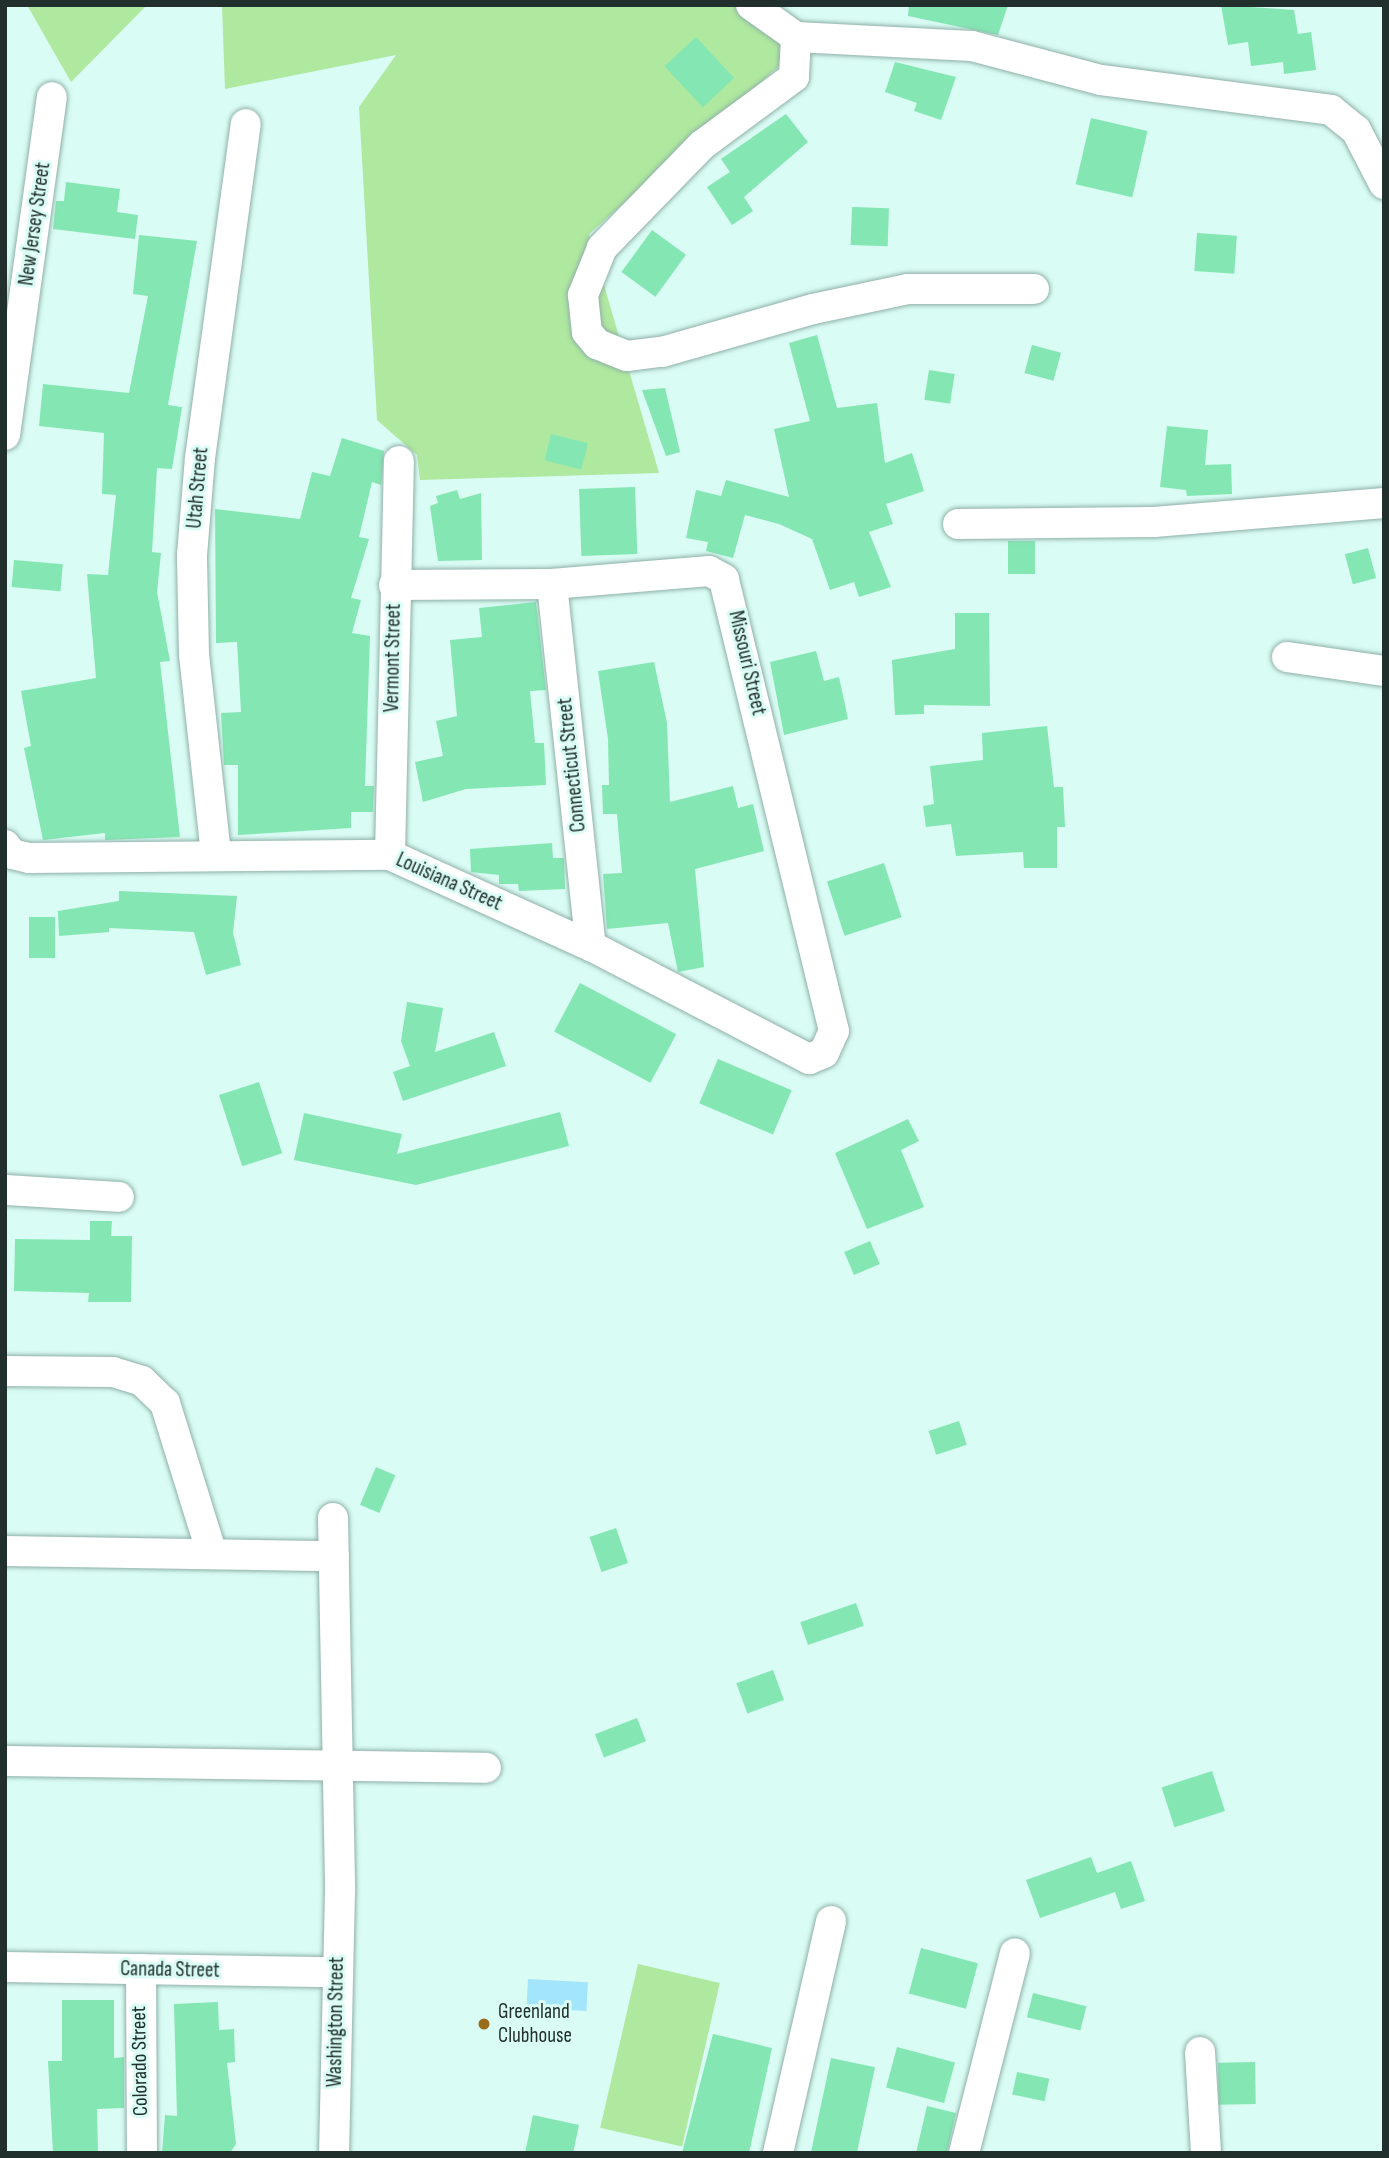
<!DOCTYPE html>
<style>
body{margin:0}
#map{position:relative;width:1389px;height:2158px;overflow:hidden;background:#d9fcf4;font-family:"Sofia Sans Condensed",sans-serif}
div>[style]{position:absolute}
.green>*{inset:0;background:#afe89f;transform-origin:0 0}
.water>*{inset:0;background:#a3e6fb;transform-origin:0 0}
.building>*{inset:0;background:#84e7b3;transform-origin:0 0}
.roads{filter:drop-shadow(0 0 2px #8fb0a8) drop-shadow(0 0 2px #8fb0a8)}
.minor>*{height:30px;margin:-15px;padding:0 15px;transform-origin:15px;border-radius:15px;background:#fff}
.dots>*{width:19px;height:19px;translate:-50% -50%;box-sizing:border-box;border:4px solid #d9fcf4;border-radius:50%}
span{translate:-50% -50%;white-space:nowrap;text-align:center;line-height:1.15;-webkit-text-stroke:6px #d9fcf4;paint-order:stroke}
.street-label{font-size:21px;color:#22302d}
.poi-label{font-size:21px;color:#22302d}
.left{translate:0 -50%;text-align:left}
.frame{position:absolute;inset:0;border:7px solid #22302d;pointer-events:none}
</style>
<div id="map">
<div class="green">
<i style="clip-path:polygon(27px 5px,147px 5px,71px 82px)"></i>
<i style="clip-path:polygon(222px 5px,743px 5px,793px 54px,589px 234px,659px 473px,420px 480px,417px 455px,377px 420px,359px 107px,396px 55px,225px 89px)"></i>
<i style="left:638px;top:1964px;width:84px;height:168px;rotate:13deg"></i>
</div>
<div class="water">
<i style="left:528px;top:1979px;width:60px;height:29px;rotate:3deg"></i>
</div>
<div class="building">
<i style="clip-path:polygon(909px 5px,1008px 5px,998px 35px,908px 16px)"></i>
<i style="clip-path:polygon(1221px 5px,1294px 10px,1298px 34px,1311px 32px,1316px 70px,1284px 74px,1283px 62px,1251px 66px,1248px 42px,1228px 45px)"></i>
<i style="left:696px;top:37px;width:56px;height:43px;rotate:47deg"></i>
<i style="clip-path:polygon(895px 62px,956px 77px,941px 120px,914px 111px,917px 103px,885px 92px)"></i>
<i style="clip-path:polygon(786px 114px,808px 142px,744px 197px,753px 211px,732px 225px,707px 187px,730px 172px,721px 159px)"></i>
<i style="left:1091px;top:118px;width:58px;height:68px;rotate:13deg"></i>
<i style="clip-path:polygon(66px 182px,120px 189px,117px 212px,138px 215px,135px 239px,53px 229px,56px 201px,64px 201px)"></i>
<i style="left:852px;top:207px;width:37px;height:38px;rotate:2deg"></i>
<i style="left:652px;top:230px;width:42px;height:52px;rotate:36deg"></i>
<i style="left:1197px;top:233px;width:40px;height:38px;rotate:4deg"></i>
<i style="clip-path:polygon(139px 235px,197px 241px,168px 405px,182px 407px,172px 469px,157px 468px,152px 552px,161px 553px,157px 592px,170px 661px,160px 662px,180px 837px,105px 840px,105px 833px,43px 840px,24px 748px,31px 746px,21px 691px,96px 678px,87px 574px,108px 575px,116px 495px,102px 494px,104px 433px,39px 426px,43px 384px,129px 393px,148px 296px,133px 294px)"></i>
<i style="clip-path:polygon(817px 335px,837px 408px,877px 403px,885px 463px,912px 453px,924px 491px,886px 504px,893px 524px,869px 532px,891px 587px,859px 597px,854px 582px,830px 590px,812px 539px,779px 524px,745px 515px,733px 558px,706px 551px,708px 542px,686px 538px,696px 490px,721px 496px,726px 480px,789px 497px,774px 429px,810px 421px,789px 343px)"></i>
<i style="left:1032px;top:345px;width:30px;height:29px;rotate:15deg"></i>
<i style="left:929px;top:370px;width:26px;height:30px;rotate:9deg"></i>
<i style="clip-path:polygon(665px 388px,680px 452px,666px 456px,642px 390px)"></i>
<i style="clip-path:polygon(1167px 426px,1208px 430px,1205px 465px,1231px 464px,1232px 494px,1187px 496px,1186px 490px,1160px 487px)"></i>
<i style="left:551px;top:434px;width:38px;height:27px;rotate:14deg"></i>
<i style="clip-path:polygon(342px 438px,384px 451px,381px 485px,372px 482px,359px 537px,369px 539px,351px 598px,361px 600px,352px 633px,370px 636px,365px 786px,374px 786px,373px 812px,351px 812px,351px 828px,238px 835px,238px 765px,224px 765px,221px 713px,241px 712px,237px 642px,216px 643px,215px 509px,300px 519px,312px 472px,330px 476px)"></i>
<i style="left:635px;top:487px;width:67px;height:56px;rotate:88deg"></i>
<i style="clip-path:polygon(457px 490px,460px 499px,481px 493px,482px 560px,438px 561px,430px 506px,438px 503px,436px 496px)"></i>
<i style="left:1008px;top:541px;width:27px;height:33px"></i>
<i style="left:1368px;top:548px;width:31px;height:24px;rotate:75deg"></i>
<i style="left:14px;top:560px;width:49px;height:27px;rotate:5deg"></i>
<i style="clip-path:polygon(536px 602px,546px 690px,530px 691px,535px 743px,544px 743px,546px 785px,466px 789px,423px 802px,415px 762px,443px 756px,436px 721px,457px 716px,450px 640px,482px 637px,479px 608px)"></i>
<i style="clip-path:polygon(955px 613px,989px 613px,990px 706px,924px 705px,924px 714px,895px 715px,892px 660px,955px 649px)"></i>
<i style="clip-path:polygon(816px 651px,824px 681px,839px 677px,848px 719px,784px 735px,770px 662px)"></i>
<i style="clip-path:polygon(654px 662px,667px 723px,670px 802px,733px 786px,738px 808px,753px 804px,764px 851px,695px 869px,704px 967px,678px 972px,668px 923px,607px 929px,603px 874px,622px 873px,617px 814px,603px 814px,602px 785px,609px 785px,608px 739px,598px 671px)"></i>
<i style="clip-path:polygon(1047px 726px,1054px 787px,1063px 787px,1065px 827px,1057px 827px,1057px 868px,1024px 868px,1023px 852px,956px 856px,951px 824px,926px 827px,923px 806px,934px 804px,930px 766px,983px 760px,982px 733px)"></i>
<i style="clip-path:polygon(552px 843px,553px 858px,564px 858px,565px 889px,519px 891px,518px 884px,499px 884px,499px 875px,471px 872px,470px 849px)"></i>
<i style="left:884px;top:863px;width:57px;height:60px;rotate:72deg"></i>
<i style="clip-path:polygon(119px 891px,237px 896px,233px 933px,241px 965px,206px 975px,194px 932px,109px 928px,109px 932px,59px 936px,58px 911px,119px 901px)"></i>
<i style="left:29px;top:917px;width:26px;height:41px"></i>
<i style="left:580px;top:983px;width:109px;height:55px;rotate:28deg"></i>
<i style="clip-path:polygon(407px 1002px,443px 1008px,435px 1052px,494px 1032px,506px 1066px,403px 1101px,393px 1072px,410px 1066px,401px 1041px)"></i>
<i style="left:718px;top:1059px;width:80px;height:48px;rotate:23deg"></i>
<i style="left:259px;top:1082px;width:75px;height:42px;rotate:72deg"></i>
<i style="clip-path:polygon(560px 1112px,569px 1146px,416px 1185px,294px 1160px,304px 1113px,402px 1134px,397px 1154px)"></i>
<i style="clip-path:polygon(908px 1119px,919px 1141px,901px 1150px,924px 1207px,867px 1229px,835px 1153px)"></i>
<i style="clip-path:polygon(90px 1221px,112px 1221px,111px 1236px,132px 1236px,131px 1302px,88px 1302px,89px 1293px,14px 1291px,15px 1239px,90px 1240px)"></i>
<i style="left:870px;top:1241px;width:25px;height:28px;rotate:67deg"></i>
<i style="left:959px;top:1421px;width:25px;height:32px;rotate:72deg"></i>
<i style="left:376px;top:1467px;width:21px;height:41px;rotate:23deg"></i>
<i style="left:616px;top:1528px;width:37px;height:28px;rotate:71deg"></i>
<i style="left:856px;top:1603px;width:24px;height:59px;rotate:71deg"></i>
<i style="left:773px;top:1670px;width:32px;height:39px;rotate:70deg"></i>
<i style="left:637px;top:1718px;width:25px;height:45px;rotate:69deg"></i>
<i style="left:1212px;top:1771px;width:42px;height:53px;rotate:72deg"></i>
<i style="clip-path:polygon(1091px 1857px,1097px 1873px,1131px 1861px,1145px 1901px,1121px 1909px,1115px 1892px,1040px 1918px,1026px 1880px)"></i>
<i style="left:921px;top:1948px;width:59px;height:47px;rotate:15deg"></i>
<i style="left:1033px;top:1993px;width:55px;height:25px;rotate:14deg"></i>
<i style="clip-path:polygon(62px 2000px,114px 2000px,114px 2058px,124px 2057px,124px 2108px,97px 2109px,98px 2153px,53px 2153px,48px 2061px,62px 2061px)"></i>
<i style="clip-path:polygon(218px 2002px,219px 2030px,234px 2029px,235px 2062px,227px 2063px,236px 2144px,230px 2153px,162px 2153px,165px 2115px,177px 2116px,174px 2004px)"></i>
<i style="clip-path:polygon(713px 2034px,772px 2048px,749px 2153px,682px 2153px)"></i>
<i style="left:897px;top:2047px;width:60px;height:42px;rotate:15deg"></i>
<i style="left:831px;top:2058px;width:45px;height:97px;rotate:12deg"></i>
<i style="left:1255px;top:2062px;width:42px;height:37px;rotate:89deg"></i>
<i style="left:1017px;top:2072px;width:33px;height:23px;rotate:12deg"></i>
<i style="clip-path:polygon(927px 2106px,956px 2113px,947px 2153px,916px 2153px)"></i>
<i style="clip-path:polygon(533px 2115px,579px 2125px,573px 2153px,525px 2153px)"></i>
</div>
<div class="roads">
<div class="minor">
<i style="left:751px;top:5px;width:55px;rotate:35.4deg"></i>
<i style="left:796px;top:37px;width:40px;rotate:92.9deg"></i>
<i style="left:794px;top:77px;width:114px;rotate:143.5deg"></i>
<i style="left:702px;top:145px;width:144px;rotate:134.2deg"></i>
<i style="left:602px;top:248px;width:51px;rotate:112deg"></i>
<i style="left:583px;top:295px;width:37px;rotate:84deg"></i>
<i style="left:587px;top:332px;width:16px;rotate:50deg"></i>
<i style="left:597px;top:344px;width:32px;rotate:22deg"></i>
<i style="left:627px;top:356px;width:35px;rotate:-7deg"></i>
<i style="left:662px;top:352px;width:157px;rotate:-15.9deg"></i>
<i style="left:813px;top:309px;width:97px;rotate:-11.9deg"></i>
<i style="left:908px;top:289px;width:126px"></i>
<i style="left:796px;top:37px;width:176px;rotate:2.9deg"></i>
<i style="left:972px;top:46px;width:133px;rotate:14.8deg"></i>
<i style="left:1101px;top:80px;width:232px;rotate:7.4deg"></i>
<i style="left:1331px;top:110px;width:32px;rotate:39deg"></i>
<i style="left:1356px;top:130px;width:61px;rotate:62.6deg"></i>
<i style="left:5px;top:435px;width:341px;rotate:-82.1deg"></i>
<i style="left:958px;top:524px;width:196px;rotate:-0.6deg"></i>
<i style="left:1154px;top:522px;width:231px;rotate:-4.7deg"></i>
<i style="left:552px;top:584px;width:364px;rotate:83.9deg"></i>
<i style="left:1287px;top:657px;width:98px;rotate:8.2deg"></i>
<i style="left:5px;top:845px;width:11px;rotate:52deg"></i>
<i style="left:12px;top:854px;width:17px;rotate:13deg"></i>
<i style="left:29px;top:858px;width:361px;rotate:-0.5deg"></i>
<i style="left:390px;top:855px;width:221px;rotate:24.4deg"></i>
<i style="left:591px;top:946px;width:246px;rotate:27.4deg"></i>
<i style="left:809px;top:1059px;width:16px;rotate:-22deg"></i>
<i style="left:824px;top:1053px;width:24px;rotate:-66deg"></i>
<i style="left:834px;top:1031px;width:465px;rotate:-103.7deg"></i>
<i style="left:724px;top:579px;width:17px;rotate:-152deg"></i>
<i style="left:709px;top:571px;width:158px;rotate:175.3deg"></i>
<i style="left:552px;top:584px;width:158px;rotate:179.6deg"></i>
<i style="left:216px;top:854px;width:201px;rotate:-96.3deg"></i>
<i style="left:194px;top:654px;width:99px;rotate:-91.2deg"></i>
<i style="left:192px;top:555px;width:97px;rotate:-85.3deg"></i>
<i style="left:200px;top:458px;width:337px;rotate:-82.2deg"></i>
<i style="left:390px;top:855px;width:394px;rotate:-88.7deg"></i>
<i style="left:5px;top:1190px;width:114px;rotate:3.5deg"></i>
<i style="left:5px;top:1371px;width:108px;rotate:0.5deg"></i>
<i style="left:113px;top:1372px;width:30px;rotate:17deg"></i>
<i style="left:142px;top:1381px;width:32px;rotate:44deg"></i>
<i style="left:165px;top:1403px;width:158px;rotate:72.7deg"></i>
<i style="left:333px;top:1518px;width:373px;rotate:88.9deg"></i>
<i style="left:340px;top:1891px;width:262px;rotate:91.3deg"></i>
<i style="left:5px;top:1551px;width:329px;rotate:0.9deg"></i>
<i style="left:5px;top:1761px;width:481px;rotate:0.8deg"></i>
<i style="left:5px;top:1967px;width:330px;rotate:0.9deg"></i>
<i style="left:141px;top:1969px;width:184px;rotate:89.7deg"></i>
<i style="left:1200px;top:2052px;width:101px;rotate:86.6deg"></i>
<i style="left:778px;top:2153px;width:238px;rotate:-77.1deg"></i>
<i style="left:964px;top:2153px;width:206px;rotate:-75.7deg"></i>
</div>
</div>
<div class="dots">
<i style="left:484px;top:2024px;background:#996d1b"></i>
</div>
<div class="street-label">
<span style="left:35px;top:224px;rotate:-82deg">New Jersey Street</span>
<span style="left:198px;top:488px;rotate:-85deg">Utah Street</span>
<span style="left:393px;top:658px;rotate:-89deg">Vermont Street</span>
<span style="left:747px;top:663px;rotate:77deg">Missouri Street</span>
<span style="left:572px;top:765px;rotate:-96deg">Connecticut Street</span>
<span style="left:449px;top:882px;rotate:24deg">Louisiana Street</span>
<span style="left:170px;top:1970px;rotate:1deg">Canada Street</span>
<span style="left:336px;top:2022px;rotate:-89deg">Washington Street</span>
<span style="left:140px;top:2061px;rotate:-91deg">Colorado Street</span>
</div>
<div class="poi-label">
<span class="left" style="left:498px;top:2024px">Greenland<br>Clubhouse</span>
</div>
<div class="frame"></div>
</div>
